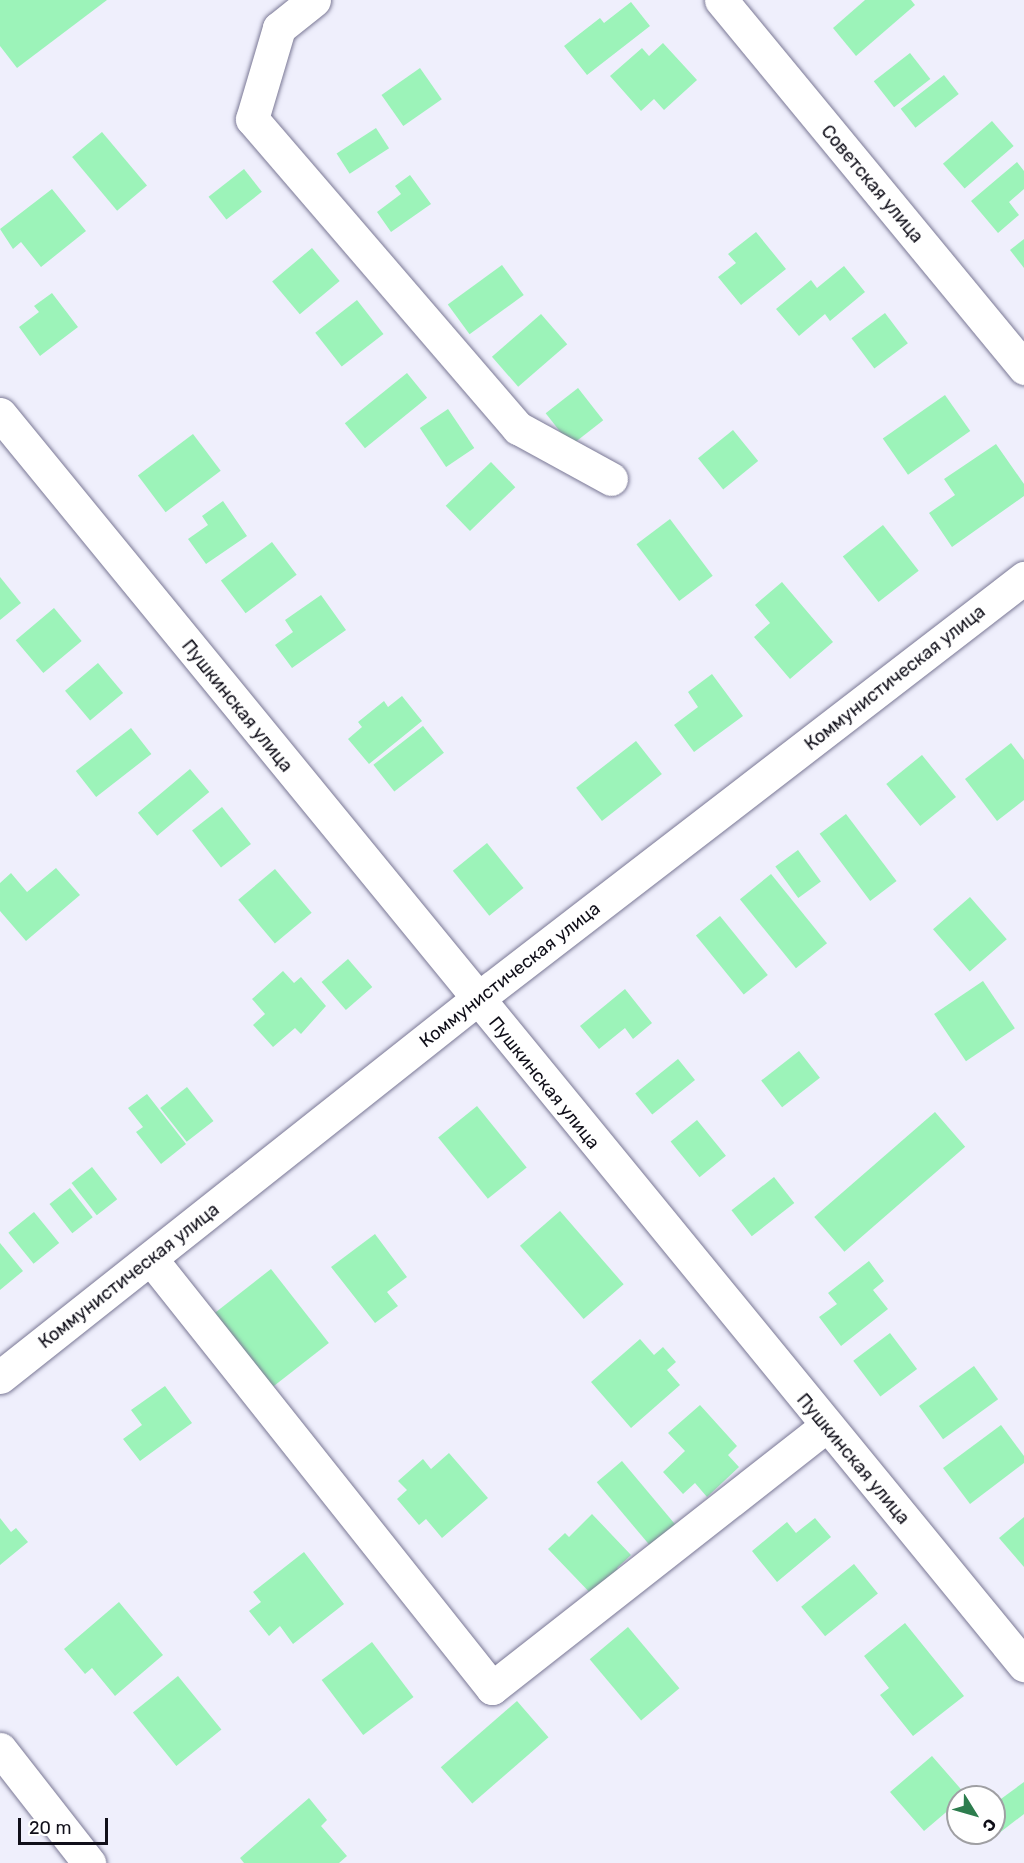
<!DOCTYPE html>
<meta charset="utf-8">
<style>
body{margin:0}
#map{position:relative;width:1024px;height:1863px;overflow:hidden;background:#efeffc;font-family:Rubik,sans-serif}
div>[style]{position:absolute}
.building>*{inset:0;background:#9cf3b9;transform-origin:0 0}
.roads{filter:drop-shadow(0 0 2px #7a7895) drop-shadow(0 0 2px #7a7895)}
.minor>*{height:33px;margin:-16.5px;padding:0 16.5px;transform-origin:16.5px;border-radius:16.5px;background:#fff}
span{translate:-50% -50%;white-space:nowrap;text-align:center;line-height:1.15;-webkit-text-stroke:4.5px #fff;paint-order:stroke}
.street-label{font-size:18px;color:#100f19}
.north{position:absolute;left:946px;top:1785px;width:60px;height:60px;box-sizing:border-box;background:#fff;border:2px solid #9f9fa3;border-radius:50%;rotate:127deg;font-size:16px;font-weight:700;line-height:24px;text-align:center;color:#100f19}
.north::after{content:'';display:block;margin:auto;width:21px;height:27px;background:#2d7d4e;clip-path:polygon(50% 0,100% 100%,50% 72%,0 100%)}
.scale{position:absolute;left:18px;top:1818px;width:90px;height:27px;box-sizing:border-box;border:3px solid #100f19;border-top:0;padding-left:8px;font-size:18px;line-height:21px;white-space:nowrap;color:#100f19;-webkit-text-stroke:4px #fff;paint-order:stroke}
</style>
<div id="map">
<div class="building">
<i style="clip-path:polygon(0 0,107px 0,17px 68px,0 46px)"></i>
<i style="clip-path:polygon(865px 0,911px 0,915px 5px,856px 56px,833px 28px)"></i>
<i style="clip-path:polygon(631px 2px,650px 26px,587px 75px,564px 46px,600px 18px,604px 23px)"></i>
<i style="clip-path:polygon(663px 43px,697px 80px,664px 110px,654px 99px,641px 111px,610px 76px,642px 48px,649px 56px)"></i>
<i style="left:910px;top:53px;width:33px;height:46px;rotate:52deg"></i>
<i style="left:420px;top:68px;width:38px;height:47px;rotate:55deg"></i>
<i style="left:944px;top:75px;width:24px;height:55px;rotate:52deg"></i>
<i style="left:992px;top:121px;width:33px;height:65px;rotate:49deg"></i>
<i style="left:376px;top:128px;width:24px;height:47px;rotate:57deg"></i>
<i style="left:102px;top:132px;width:70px;height:39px;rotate:50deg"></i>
<i style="clip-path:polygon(1017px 162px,1024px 171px,1024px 189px,1009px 202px,1019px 215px,998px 233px,971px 201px)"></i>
<i style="left:244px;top:169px;width:29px;height:45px;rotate:52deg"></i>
<i style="clip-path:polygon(410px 175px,431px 204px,391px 232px,377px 212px,401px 194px,395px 186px)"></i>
<i style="clip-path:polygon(52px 189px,86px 231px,41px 267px,21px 242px,13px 249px,0 229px)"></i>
<i style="clip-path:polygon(756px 232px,786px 269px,741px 305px,718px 277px,736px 263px,728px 254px)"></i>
<i style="clip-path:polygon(1024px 239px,1024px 268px,1010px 250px)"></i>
<i style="left:312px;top:248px;width:43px;height:52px;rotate:50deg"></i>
<i style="left:502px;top:265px;width:37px;height:67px;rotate:54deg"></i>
<i style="clip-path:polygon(844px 266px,865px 292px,830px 321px,825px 314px,799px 336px,776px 309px,811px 280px,817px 288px)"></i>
<i style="clip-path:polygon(52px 293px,78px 327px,40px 356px,19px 327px,39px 312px,34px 306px)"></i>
<i style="left:357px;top:300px;width:43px;height:53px;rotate:52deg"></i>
<i style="left:885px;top:313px;width:38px;height:42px;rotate:53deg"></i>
<i style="left:541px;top:314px;width:40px;height:65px;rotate:49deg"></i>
<i style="left:407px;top:373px;width:32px;height:80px;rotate:51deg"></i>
<i style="left:578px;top:388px;width:41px;height:41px;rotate:52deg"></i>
<i style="left:945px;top:395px;width:44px;height:76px;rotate:55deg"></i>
<i style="left:448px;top:409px;width:47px;height:34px;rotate:56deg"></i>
<i style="left:733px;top:430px;width:40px;height:45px;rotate:51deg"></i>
<i style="left:193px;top:434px;width:46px;height:69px;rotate:53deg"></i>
<i style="clip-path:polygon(996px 444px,1024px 484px,1024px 496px,952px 547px,929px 513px,955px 495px,944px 479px)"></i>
<i style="left:491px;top:462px;width:35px;height:63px;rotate:46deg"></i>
<i style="clip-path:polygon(223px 501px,247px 536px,206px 564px,188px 539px,208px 525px,202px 516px)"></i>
<i style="left:670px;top:519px;width:71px;height:42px;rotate:53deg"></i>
<i style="left:883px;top:525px;width:58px;height:51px;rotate:52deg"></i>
<i style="left:272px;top:542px;width:41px;height:64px;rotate:53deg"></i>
<i style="clip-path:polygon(0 577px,21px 603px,0 620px)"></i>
<i style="clip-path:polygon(782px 582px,833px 642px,790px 679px,754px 637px,770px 623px,755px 605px)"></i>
<i style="clip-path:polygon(321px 595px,346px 630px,292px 668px,275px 645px,293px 632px,285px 620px)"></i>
<i style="left:54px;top:608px;width:43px;height:50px;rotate:50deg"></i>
<i style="left:98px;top:663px;width:39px;height:43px;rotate:50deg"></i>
<i style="clip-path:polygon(712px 674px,743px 716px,694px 752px,674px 725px,698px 707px,688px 692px)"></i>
<i style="clip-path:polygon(402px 696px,422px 721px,369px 764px,348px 739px,362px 727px,358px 722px,384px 701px,388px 707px)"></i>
<i style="left:423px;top:726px;width:34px;height:63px;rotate:52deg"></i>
<i style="left:131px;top:728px;width:33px;height:70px;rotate:52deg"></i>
<i style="left:636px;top:741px;width:42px;height:76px;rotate:52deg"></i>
<i style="clip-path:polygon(1011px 743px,1024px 760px,1024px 800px,997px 821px,965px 779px)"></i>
<i style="left:922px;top:755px;width:54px;height:46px;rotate:51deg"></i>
<i style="left:190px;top:769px;width:30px;height:68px;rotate:50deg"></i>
<i style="left:222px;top:807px;width:47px;height:38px;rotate:52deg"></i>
<i style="left:846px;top:814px;width:84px;height:33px;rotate:53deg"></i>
<i style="left:487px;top:843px;width:58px;height:44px;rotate:51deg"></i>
<i style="left:798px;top:850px;width:39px;height:28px;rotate:54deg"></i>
<i style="clip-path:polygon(56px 868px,80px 895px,26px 941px,0 911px,0 883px,11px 873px,27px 892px)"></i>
<i style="left:275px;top:869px;width:57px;height:48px;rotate:50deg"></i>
<i style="left:771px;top:874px;width:89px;height:40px;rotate:51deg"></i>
<i style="left:970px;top:897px;width:56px;height:49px;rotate:49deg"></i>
<i style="left:720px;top:916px;width:76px;height:31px;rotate:51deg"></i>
<i style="left:348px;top:959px;width:37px;height:35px;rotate:49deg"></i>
<i style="clip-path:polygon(283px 971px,294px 983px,301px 977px,326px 1006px,301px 1034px,295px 1028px,273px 1047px,253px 1025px,265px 1014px,252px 999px)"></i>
<i style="left:983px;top:981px;width:57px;height:59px;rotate:56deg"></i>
<i style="clip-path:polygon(625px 989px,652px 1023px,633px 1039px,625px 1028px,599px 1049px,580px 1026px)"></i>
<i style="left:799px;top:1051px;width:34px;height:48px;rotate:52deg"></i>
<i style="left:678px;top:1059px;width:27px;height:55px;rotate:51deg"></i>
<i style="left:187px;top:1087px;width:43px;height:34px;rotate:52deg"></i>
<i style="clip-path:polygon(147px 1094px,186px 1144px,161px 1164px,136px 1132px,143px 1127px,128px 1108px)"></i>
<i style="left:477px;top:1106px;width:79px;height:50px;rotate:51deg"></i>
<i style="left:935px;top:1112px;width:46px;height:160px;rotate:49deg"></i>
<i style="left:697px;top:1120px;width:46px;height:34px;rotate:51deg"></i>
<i style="left:92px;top:1167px;width:41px;height:26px;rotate:52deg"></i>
<i style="left:774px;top:1177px;width:33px;height:54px;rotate:52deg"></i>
<i style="left:70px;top:1188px;width:37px;height:26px;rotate:52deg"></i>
<i style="left:560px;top:1211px;width:97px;height:53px;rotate:49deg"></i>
<i style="left:34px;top:1212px;width:40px;height:33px;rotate:51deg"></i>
<i style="clip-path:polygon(375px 1234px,407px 1277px,387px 1292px,398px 1306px,375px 1323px,331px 1267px)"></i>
<i style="clip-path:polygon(0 1243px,23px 1271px,0 1290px)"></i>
<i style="clip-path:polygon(869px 1261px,884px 1281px,873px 1290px,888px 1309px,841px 1346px,819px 1317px,837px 1304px,828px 1293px)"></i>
<i style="left:271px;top:1269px;width:94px;height:71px;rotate:52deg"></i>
<i style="left:890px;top:1333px;width:45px;height:46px;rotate:53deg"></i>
<i style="clip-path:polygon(640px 1339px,654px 1355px,663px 1347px,676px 1362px,667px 1370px,680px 1385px,631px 1428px,591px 1382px)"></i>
<i style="left:974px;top:1366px;width:41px;height:68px;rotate:54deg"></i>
<i style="clip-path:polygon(165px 1386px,192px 1423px,140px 1461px,123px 1439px,142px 1425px,131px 1410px)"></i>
<i style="clip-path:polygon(700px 1405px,737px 1446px,728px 1455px,739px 1467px,707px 1497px,695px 1483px,683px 1494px,663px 1472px,685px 1451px,668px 1433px)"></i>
<i style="clip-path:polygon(1001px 1425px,1024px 1456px,1024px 1463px,970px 1504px,943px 1468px)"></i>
<i style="clip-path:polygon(449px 1453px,488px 1498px,442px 1538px,426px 1519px,419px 1525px,397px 1499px,407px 1490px,398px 1481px,423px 1459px,431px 1469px)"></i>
<i style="left:622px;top:1461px;width:88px;height:33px;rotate:50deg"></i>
<i style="clip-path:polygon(592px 1514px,631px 1555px,617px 1568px,622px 1573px,595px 1598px,548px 1549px,565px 1533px,569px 1537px)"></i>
<i style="clip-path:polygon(1024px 1517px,1024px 1567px,999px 1538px)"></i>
<i style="clip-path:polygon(0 1518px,11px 1532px,16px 1528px,28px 1542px,0 1565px)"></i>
<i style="clip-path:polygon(815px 1518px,831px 1537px,777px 1582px,752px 1551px,787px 1522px,796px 1533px)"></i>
<i style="clip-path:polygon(304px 1552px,344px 1604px,293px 1644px,280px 1626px,269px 1636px,249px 1611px,261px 1602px,253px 1592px)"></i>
<i style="left:854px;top:1564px;width:38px;height:68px;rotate:51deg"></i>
<i style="clip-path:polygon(119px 1602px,163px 1655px,115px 1696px,92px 1668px,85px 1674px,64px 1649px)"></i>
<i style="clip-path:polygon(905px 1623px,964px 1696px,913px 1736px,880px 1695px,889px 1688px,864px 1656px)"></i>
<i style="left:628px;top:1627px;width:80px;height:50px;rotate:50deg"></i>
<i style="left:372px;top:1642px;width:69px;height:63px;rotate:53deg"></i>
<i style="left:178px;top:1676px;width:69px;height:58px;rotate:51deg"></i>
<i style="left:517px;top:1701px;width:48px;height:101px;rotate:49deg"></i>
<i style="clip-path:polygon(932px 1756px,966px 1795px,958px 1797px,958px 1802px,924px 1831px,890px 1792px)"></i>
<i style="clip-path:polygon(1024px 1782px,1024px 1814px,998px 1834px,994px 1828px,994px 1804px)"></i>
<i style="clip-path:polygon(309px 1798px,327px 1820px,321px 1826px,347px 1856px,339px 1863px,244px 1863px,240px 1858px)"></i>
</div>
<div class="roads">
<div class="minor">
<i style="left:314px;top:0;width:45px;rotate:141.3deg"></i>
<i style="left:279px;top:28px;width:95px;rotate:106.5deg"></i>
<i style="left:252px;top:119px;width:408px;rotate:49.3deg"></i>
<i style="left:518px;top:428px;width:106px;rotate:28.7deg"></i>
<i style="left:721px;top:0;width:477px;rotate:50.5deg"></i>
<i style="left:0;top:414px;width:1617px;rotate:50.7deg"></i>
<i style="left:151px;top:1259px;width:548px;rotate:51.52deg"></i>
<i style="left:492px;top:1688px;width:424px;rotate:-38.1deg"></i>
<i style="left:0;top:1377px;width:607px;rotate:-38.38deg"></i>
<i style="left:476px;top:1000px;width:692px;rotate:-37.6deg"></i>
<i style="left:0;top:1749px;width:145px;rotate:52deg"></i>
</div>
</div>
<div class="street-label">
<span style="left:872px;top:184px;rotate:50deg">Советская улица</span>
<span style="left:895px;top:678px;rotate:-38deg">Коммунистическая улица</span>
<span style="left:237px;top:706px;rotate:51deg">Пушкинская улица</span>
<span style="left:510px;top:975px;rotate:-38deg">Коммунистическая улица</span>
<span style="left:544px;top:1083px;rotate:51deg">Пушкинская улица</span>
<span style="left:129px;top:1276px;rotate:-38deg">Коммунистическая улица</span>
<span style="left:853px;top:1459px;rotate:50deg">Пушкинская улица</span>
</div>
<div class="north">С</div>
<div class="scale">20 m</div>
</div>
